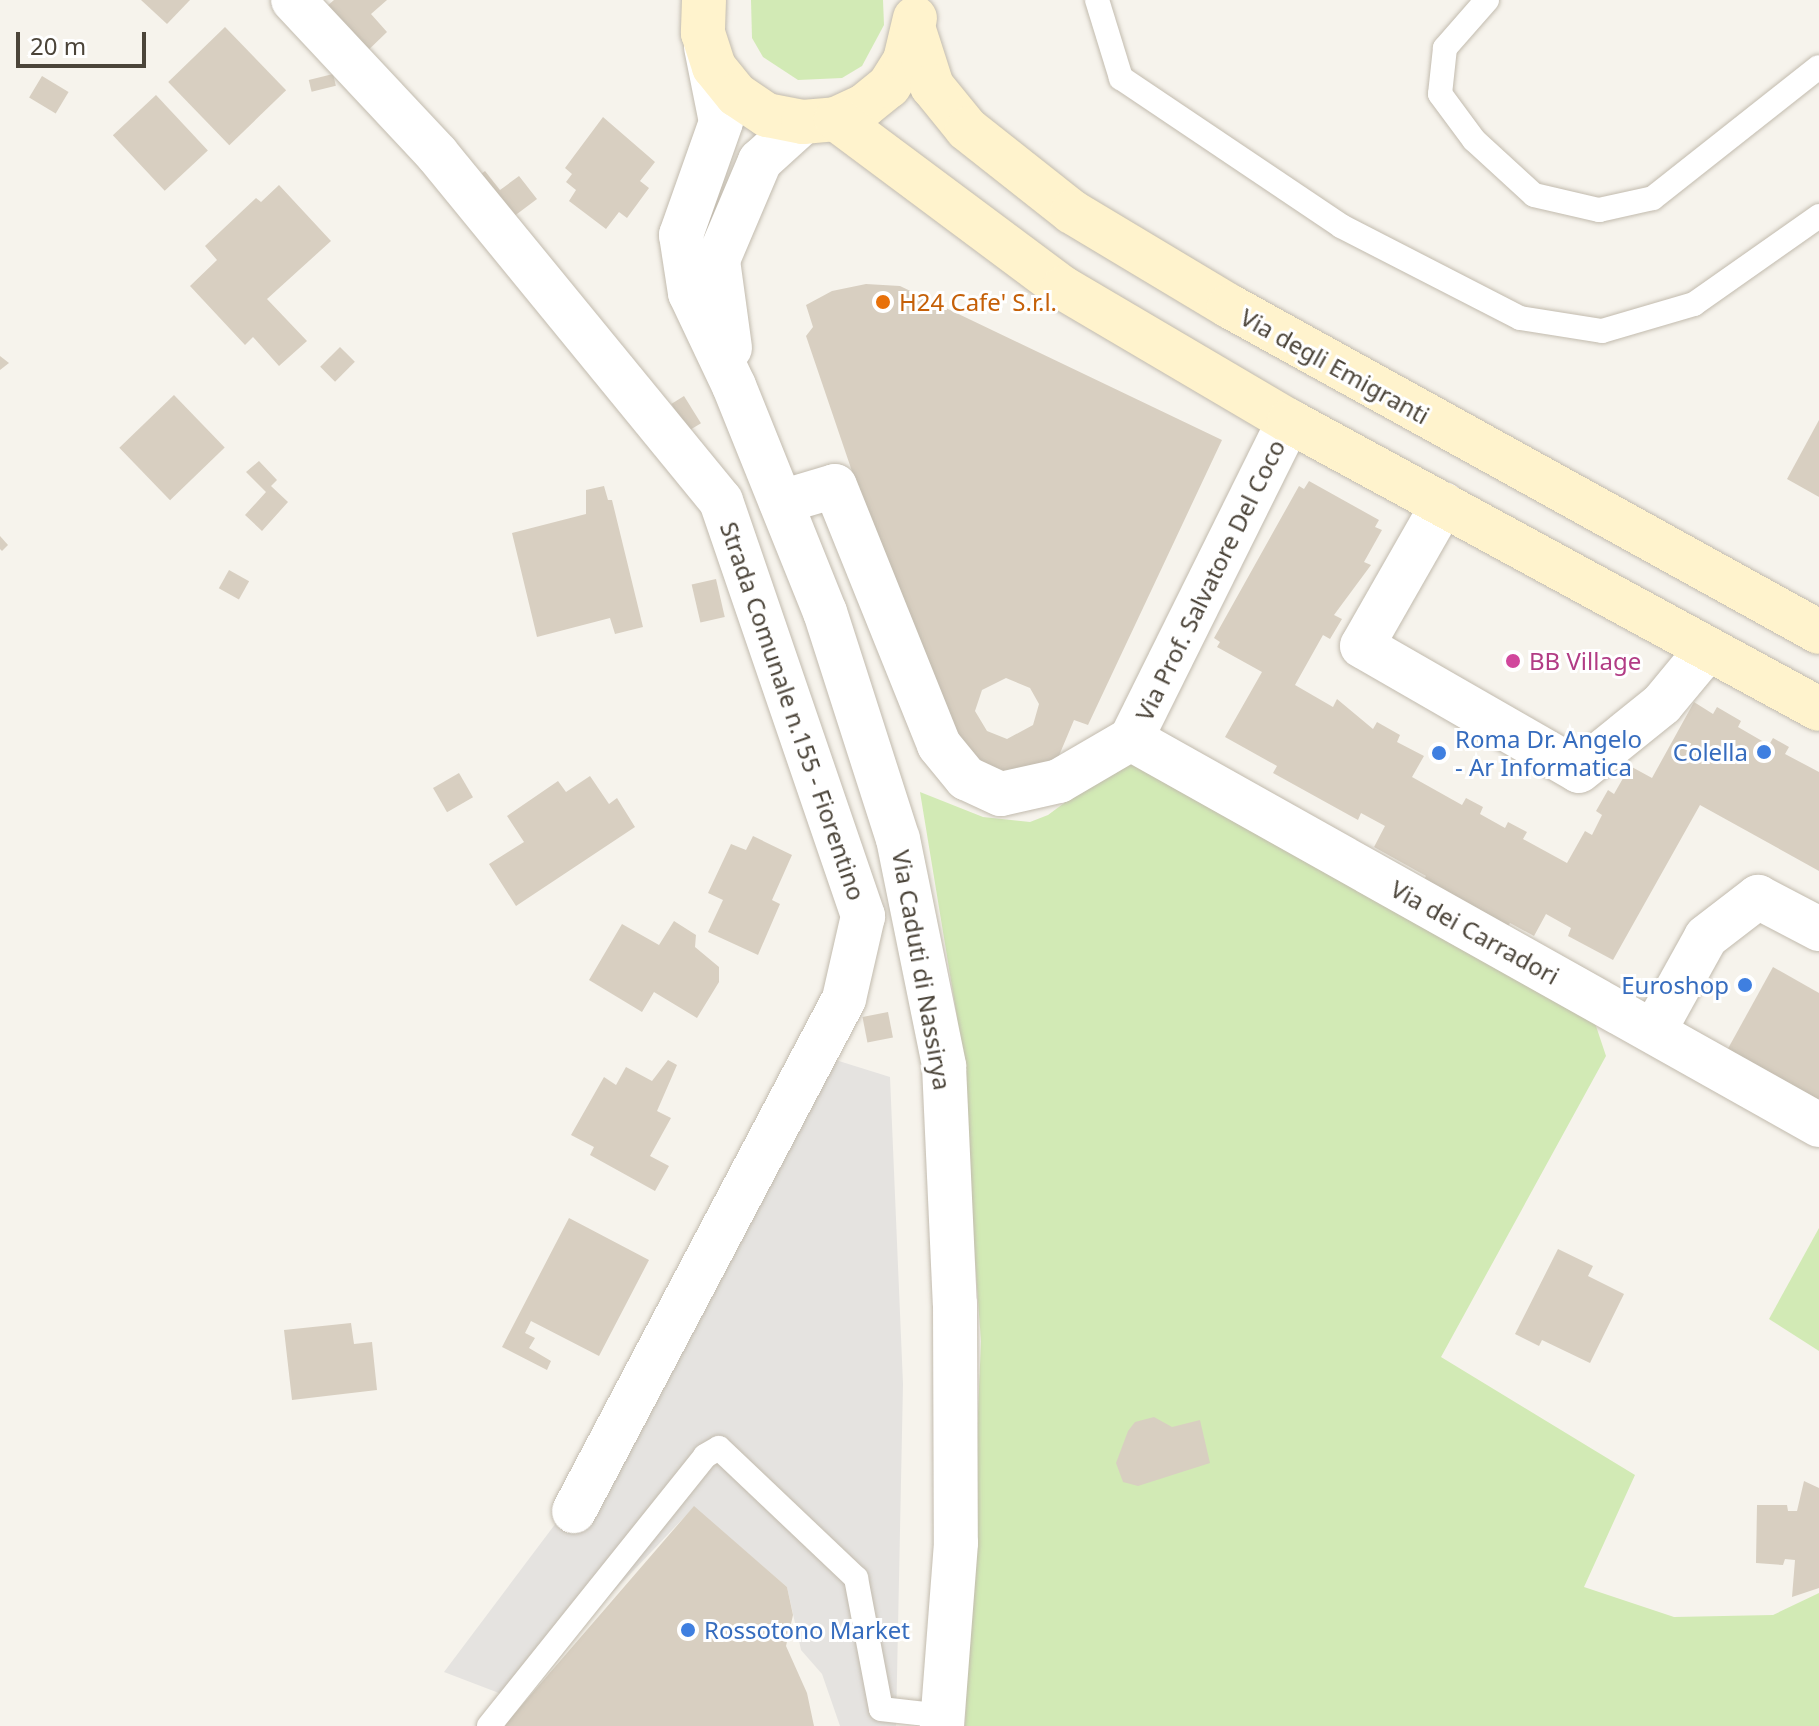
<!DOCTYPE html>
<style>
body{margin:0}
#map{position:relative;width:1819px;height:1726px;overflow:hidden;background:#f6f3ec;font-family:"Noto Sans",sans-serif}
div>[style]{position:absolute}
.green>*{inset:0;background:#d2eab5}
.parking>*{inset:0;background:#e5e3e0}
.building>*{inset:0;background:#d8cfc1;transform-origin:0 0}
.roads{filter:drop-shadow(0 0 2px #c2bbae) drop-shadow(0 0 2px #c2bbae)}
.service>*{height:24px;margin:-12px;padding:0 12px;transform-origin:12px;border-radius:12px;background:#fff}
.minor>*{height:44px;margin:-22px;padding:0 22px;transform-origin:22px;border-radius:22px;background:#fff}
.secondary>*{height:44px;margin:-22px;padding:0 22px;transform-origin:22px;border-radius:22px;background:#fff3cd}
.dots>*{width:22px;height:22px;translate:-50% -50%;box-sizing:border-box;border:4px solid #fff;border-radius:50%}
span{translate:-50% -50%;white-space:nowrap;text-align:center;line-height:1.15;-webkit-text-stroke:6px #fff;paint-order:stroke}
.food-label{font-size:24px;color:#c56008}
.left{translate:0 -50%;text-align:left}
.street-label{font-size:24px;color:#4b4439}
.hotel-label{font-size:24px;color:#b23c85}
.shop-label{font-size:24px;color:#366cbe}
.right{translate:-100% -50%;text-align:right}
.scale{position:absolute;left:16px;top:32px;width:130px;height:36px;box-sizing:border-box;border:4px solid #4b4439;border-top:0;padding-left:10px;font-size:24px;line-height:28px;white-space:nowrap;color:#4b4439;-webkit-text-stroke:6px #fff;paint-order:stroke}
</style>
<div id="map">
<div class="green">
<i style="clip-path:polygon(751px 0,883px 0,884px 25px,862px 66px,842px 78px,798px 80px,763px 57px,752px 38px)"></i>
<i style="clip-path:polygon(1125px 758px,1594px 1020px,1606px 1056px,1441px 1357px,1635px 1475px,1584px 1587px,1674px 1617px,1773px 1615px,1819px 1593px,1819px 1726px,965px 1726px,981px 1341px,957px 1017px,920px 792px,983px 817px,1030px 822px,1048px 815px)"></i>
<i style="clip-path:polygon(1819px 1228px,1819px 1351px,1769px 1319px)"></i>
</div>
<div class="parking">
<i style="clip-path:polygon(826px 1057px,890px 1077px,903px 1384px,896px 1726px,840px 1726px,822px 1674px,801px 1650px,787px 1587px,694px 1507px,512px 1698px,444px 1672px,656px 1390px)"></i>
</div>
<div class="building">
<i style="clip-path:polygon(141px 0,190px 0,167px 24px)"></i>
<i style="clip-path:polygon(334px 0,387px 0,371px 14px,387px 32px,358px 60px,317px 15px)"></i>
<i style="left:225px;top:27px;width:88px;height:79px;rotate:46deg"></i>
<i style="left:333px;top:74px;width:12px;height:25px;rotate:76deg"></i>
<i style="left:42px;top:76px;width:31px;height:25px;rotate:31deg"></i>
<i style="left:156px;top:95px;width:76px;height:59px;rotate:47deg"></i>
<i style="clip-path:polygon(603px 117px,655px 162px,640px 181px,649px 188px,627px 218px,619px 212px,606px 229px,569px 201px,576px 190px,566px 182px,572px 174px,565px 168px)"></i>
<i style="clip-path:polygon(485px 171px,500px 190px,519px 176px,537px 199px,505px 223px,472px 181px)"></i>
<i style="clip-path:polygon(279px 185px,331px 241px,267px 299px,307px 341px,279px 366px,253px 337px,245px 345px,190px 286px,217px 260px,205px 246px,256px 198px,261px 202px)"></i>
<i style="clip-path:polygon(evenodd,866px 284px,900px 286px,1222px 440px,1088px 725px,1074px 720px,1058px 758px,1026px 779px,952px 755px,942px 736px,806px 336px,813px 327px,806px 305px,832px 291px,866px 284px,1006px 678px,1030px 688px,1039px 704px,1033px 725px,1007px 739px,987px 731px,975px 711px,982px 690px,1006px 678px)"></i>
<i style="left:340px;top:347px;width:21px;height:28px;rotate:45deg"></i>
<i style="clip-path:polygon(0 356px,9px 363px,0 370px)"></i>
<i style="left:174px;top:395px;width:73px;height:76px;rotate:46deg"></i>
<i style="left:684px;top:396px;width:32px;height:15px;rotate:58deg"></i>
<i style="clip-path:polygon(1819px 420px,1819px 497px,1787px 479px)"></i>
<i style="clip-path:polygon(259px 461px,277px 480px,271px 486px,288px 502px,262px 531px,245px 515px,266px 492px,246px 472px)"></i>
<i style="clip-path:polygon(1309px 481px,1379px 520px,1375px 527px,1382px 530px,1364px 562px,1371px 565px,1334px 615px,1342px 619px,1330px 639px,1323px 635px,1295px 685px,1333px 707px,1337px 699px,1373px 729px,1377px 722px,1400px 735px,1397px 742px,1424px 756px,1412px 777px,1462px 805px,1466px 798px,1483px 807px,1480px 814px,1505px 828px,1508px 822px,1527px 832px,1523px 839px,1567px 863px,1585px 831px,1592px 835px,1602px 815px,1596px 811px,1608px 790px,1614px 794px,1630px 766px,1652px 778px,1694px 702px,1713px 714px,1717px 707px,1741px 721px,1738px 727px,1769px 745px,1773px 738px,1789px 747px,1785px 754px,1819px 772px,1819px 871px,1700px 805px,1613px 960px,1568px 936px,1571px 928px,1546px 914px,1534px 936px,1510px 923px,1506px 930px,1422px 883px,1426px 876px,1374px 847px,1385px 826px,1361px 813px,1358px 820px,1273px 773px,1277px 766px,1225px 737px,1262px 672px,1217px 647px,1220px 642px,1214px 638px,1299px 486px,1304px 489px)"></i>
<i style="clip-path:polygon(604px 486px,608px 500px,612px 500px,643px 627px,615px 634px,610px 618px,537px 637px,512px 533px,586px 514px,586px 490px)"></i>
<i style="clip-path:polygon(0 536px,8px 545px,2px 551px,0 549px)"></i>
<i style="left:229px;top:570px;width:23px;height:21px;rotate:29deg"></i>
<i style="left:716px;top:579px;width:39px;height:25px;rotate:77deg"></i>
<i style="left:459px;top:773px;width:28px;height:30px;rotate:60deg"></i>
<i style="clip-path:polygon(590px 776px,609px 804px,617px 798px,635px 827px,516px 906px,489px 864px,524px 842px,507px 816px,558px 781px,566px 792px)"></i>
<i style="clip-path:polygon(753px 836px,792px 855px,772px 900px,780px 904px,758px 955px,708px 932px,723px 900px,708px 893px,731px 844px,746px 850px)"></i>
<i style="clip-path:polygon(674px 921px,696px 935px,695px 947px,719px 967px,719px 982px,697px 1018px,654px 992px,642px 1012px,589px 980px,622px 924px,659px 945px)"></i>
<i style="clip-path:polygon(1773px 967px,1819px 993px,1819px 1106px,1725px 1054px)"></i>
<i style="left:888px;top:1012px;width:26px;height:26px;rotate:79deg"></i>
<i style="clip-path:polygon(668px 1060px,677px 1065px,657px 1111px,671px 1118px,650px 1156px,669px 1166px,655px 1191px,590px 1155px,594px 1147px,571px 1135px,604px 1077px,616px 1085px,626px 1067px,652px 1081px)"></i>
<i style="clip-path:polygon(569px 1218px,649px 1260px,599px 1356px,531px 1321px,525px 1333px,535px 1338px,529px 1348px,551px 1361px,547px 1370px,502px 1347px)"></i>
<i style="clip-path:polygon(1558px 1249px,1593px 1266px,1588px 1276px,1624px 1294px,1590px 1363px,1542px 1340px,1539px 1346px,1515px 1334px)"></i>
<i style="clip-path:polygon(351px 1323px,354px 1344px,372px 1342px,377px 1390px,292px 1400px,284px 1330px)"></i>
<i style="clip-path:polygon(1154px 1417px,1172px 1427px,1200px 1420px,1210px 1463px,1138px 1486px,1123px 1482px,1116px 1463px,1128px 1431px,1135px 1422px)"></i>
<i style="clip-path:polygon(1804px 1481px,1819px 1488px,1819px 1588px,1792px 1597px,1795px 1560px,1785px 1559px,1783px 1565px,1756px 1563px,1757px 1505px,1787px 1505px,1788px 1511px,1797px 1511px)"></i>
<i style="clip-path:polygon(694px 1506px,787px 1587px,793px 1615px,786px 1646px,807px 1693px,814px 1726px,504px 1726px)"></i>
</div>
<div class="roads">
<div class="service">
<i style="left:1097px;top:0;width:82px;rotate:72.9deg"></i>
<i style="left:1121px;top:78px;width:265px;rotate:33.9deg"></i>
<i style="left:1341px;top:226px;width:201px;rotate:27.2deg"></i>
<i style="left:1520px;top:318px;width:83px;rotate:9deg"></i>
<i style="left:1602px;top:331px;width:96px;rotate:-16.4deg"></i>
<i style="left:1694px;top:304px;width:153px;rotate:-35.1deg"></i>
<i style="left:1487px;top:0;width:64px;rotate:131.2deg"></i>
<i style="left:1445px;top:48px;width:46px;rotate:96.2deg"></i>
<i style="left:1440px;top:94px;width:57px;rotate:53.5deg"></i>
<i style="left:1474px;top:140px;width:81px;rotate:42.5deg"></i>
<i style="left:1534px;top:195px;width:67px;rotate:13deg"></i>
<i style="left:1599px;top:210px;width:55px;rotate:-12.5deg"></i>
<i style="left:1653px;top:198px;width:211px;rotate:-38.3deg"></i>
<i style="left:489px;top:1726px;width:346px;rotate:-51.3deg"></i>
<i style="left:705px;top:1456px;width:16px;rotate:-30deg"></i>
<i style="left:719px;top:1448px;width:189px;rotate:43.5deg"></i>
<i style="left:856px;top:1578px;width:133px;rotate:79.2deg"></i>
<i style="left:881px;top:1709px;width:62px;rotate:6.4deg"></i>
</div>
<div class="minor">
<i style="left:293px;top:0;width:211px;rotate:46.9deg"></i>
<i style="left:437px;top:154px;width:448px;rotate:50.7deg"></i>
<i style="left:721px;top:501px;width:439px;rotate:71.1deg"></i>
<i style="left:863px;top:916px;width:85px;rotate:102.9deg"></i>
<i style="left:844px;top:999px;width:579px;rotate:117.8deg"></i>
<i style="left:706px;top:47px;width:76px;rotate:78.7deg"></i>
<i style="left:721px;top:122px;width:120px;rotate:109.5deg"></i>
<i style="left:681px;top:235px;width:59px;rotate:81.2deg"></i>
<i style="left:690px;top:293px;width:103px;rotate:64.7deg"></i>
<i style="left:734px;top:386px;width:244px;rotate:68.1deg"></i>
<i style="left:825px;top:612px;width:238px;rotate:72.2deg"></i>
<i style="left:898px;top:839px;width:232px;rotate:78.5deg"></i>
<i style="left:944px;top:1066px;width:238px;rotate:87.4deg"></i>
<i style="left:955px;top:1304px;width:239px;rotate:89.8deg"></i>
<i style="left:956px;top:1543px;width:184px;rotate:94.4deg"></i>
<i style="left:730px;top:348px;width:89px;rotate:-97.8deg"></i>
<i style="left:718px;top:260px;width:108px;rotate:-67deg"></i>
<i style="left:760px;top:161px;width:58px;rotate:-42.2deg"></i>
<i style="left:781px;top:502px;width:56px;rotate:-16.5deg"></i>
<i style="left:835px;top:486px;width:279px;rotate:68.1deg"></i>
<i style="left:939px;top:745px;width:43px;rotate:50.7deg"></i>
<i style="left:966px;top:778px;width:38px;rotate:25deg"></i>
<i style="left:1001px;top:794px;width:59px;rotate:-12.6deg"></i>
<i style="left:1059px;top:781px;width:83px;rotate:-30.3deg"></i>
<i style="left:1131px;top:739px;width:355px;rotate:-63.6deg"></i>
<i style="left:1443px;top:504px;width:163px;rotate:119.7deg"></i>
<i style="left:1362px;top:646px;width:250px;rotate:29.9deg"></i>
<i style="left:1579px;top:771px;width:107px;rotate:-38.9deg"></i>
<i style="left:1662px;top:704px;width:69px;rotate:-50.3deg"></i>
<i style="left:1131px;top:739px;width:789px;rotate:29.29deg"></i>
<i style="left:1654px;top:1031px;width:107px;rotate:-61deg"></i>
<i style="left:1706px;top:937px;width:66px;rotate:-37.6deg"></i>
<i style="left:1758px;top:897px;width:69px;rotate:27.7deg"></i>
</div>
<div class="secondary">
<i style="left:704px;top:0;width:33px;rotate:92deg"></i>
<i style="left:703px;top:33px;width:36px;rotate:72deg"></i>
<i style="left:714px;top:67px;width:36px;rotate:51deg"></i>
<i style="left:737px;top:95px;width:36px;rotate:34deg"></i>
<i style="left:767px;top:115px;width:37px;rotate:11deg"></i>
<i style="left:803px;top:122px;width:33px;rotate:-5deg"></i>
<i style="left:836px;top:119px;width:31px;rotate:-25deg"></i>
<i style="left:864px;top:106px;width:32px;rotate:-39deg"></i>
<i style="left:889px;top:86px;width:31px;rotate:-58deg"></i>
<i style="left:905px;top:60px;width:43px;rotate:-76.6deg"></i>
<i style="left:914px;top:30px;width:59px;rotate:72.2deg"></i>
<i style="left:932px;top:86px;width:55px;rotate:50.9deg"></i>
<i style="left:967px;top:129px;width:134px;rotate:38.3deg"></i>
<i style="left:1072px;top:212px;width:183px;rotate:30.9deg"></i>
<i style="left:1229px;top:306px;width:674px;rotate:28.92deg"></i>
<i style="left:836px;top:119px;width:283px;rotate:36.7deg"></i>
<i style="left:1063px;top:288px;width:262px;rotate:30.5deg"></i>
<i style="left:1289px;top:421px;width:603px;rotate:28.52deg"></i>
</div>
</div>
<div class="dots">
<i style="left:883px;top:302px;background:#e8710a"></i>
<i style="left:1513px;top:661px;background:#d1479c"></i>
<i style="left:1764px;top:752px;background:#3f7fe0"></i>
<i style="left:1439px;top:753px;background:#3f7fe0"></i>
<i style="left:1745px;top:985px;background:#3f7fe0"></i>
<i style="left:688px;top:1630px;background:#3f7fe0"></i>
</div>
<div class="food-label">
<span class="left" style="left:899px;top:302px">H24 Cafe' S.r.l.</span>
</div>
<div class="street-label">
<span style="left:1335px;top:366px;rotate:29deg">Via degli Emigranti</span>
<span style="left:1210px;top:580px;rotate:-64deg">Via Prof. Salvatore Del Coco</span>
<span style="left:793px;top:711px;rotate:71deg">Strada Comunale n.155 - Fiorentino</span>
<span style="left:1475px;top:932px;rotate:29deg">Via dei Carradori</span>
<span style="left:922px;top:970px;rotate:80deg">Via Caduti di Nassirya</span>
</div>
<div class="hotel-label">
<span class="left" style="left:1529px;top:661px">BB Village</span>
</div>
<div class="shop-label">
<span class="left" style="left:1455px;top:753px">Roma Dr. Angelo<br>- Ar Informatica</span>
<span class="right" style="left:1748px;top:752px">Colella</span>
<span class="right" style="left:1729px;top:985px">Euroshop</span>
<span class="left" style="left:704px;top:1630px">Rossotono Market</span>
</div>
<div class="scale">20 m</div>
</div>
